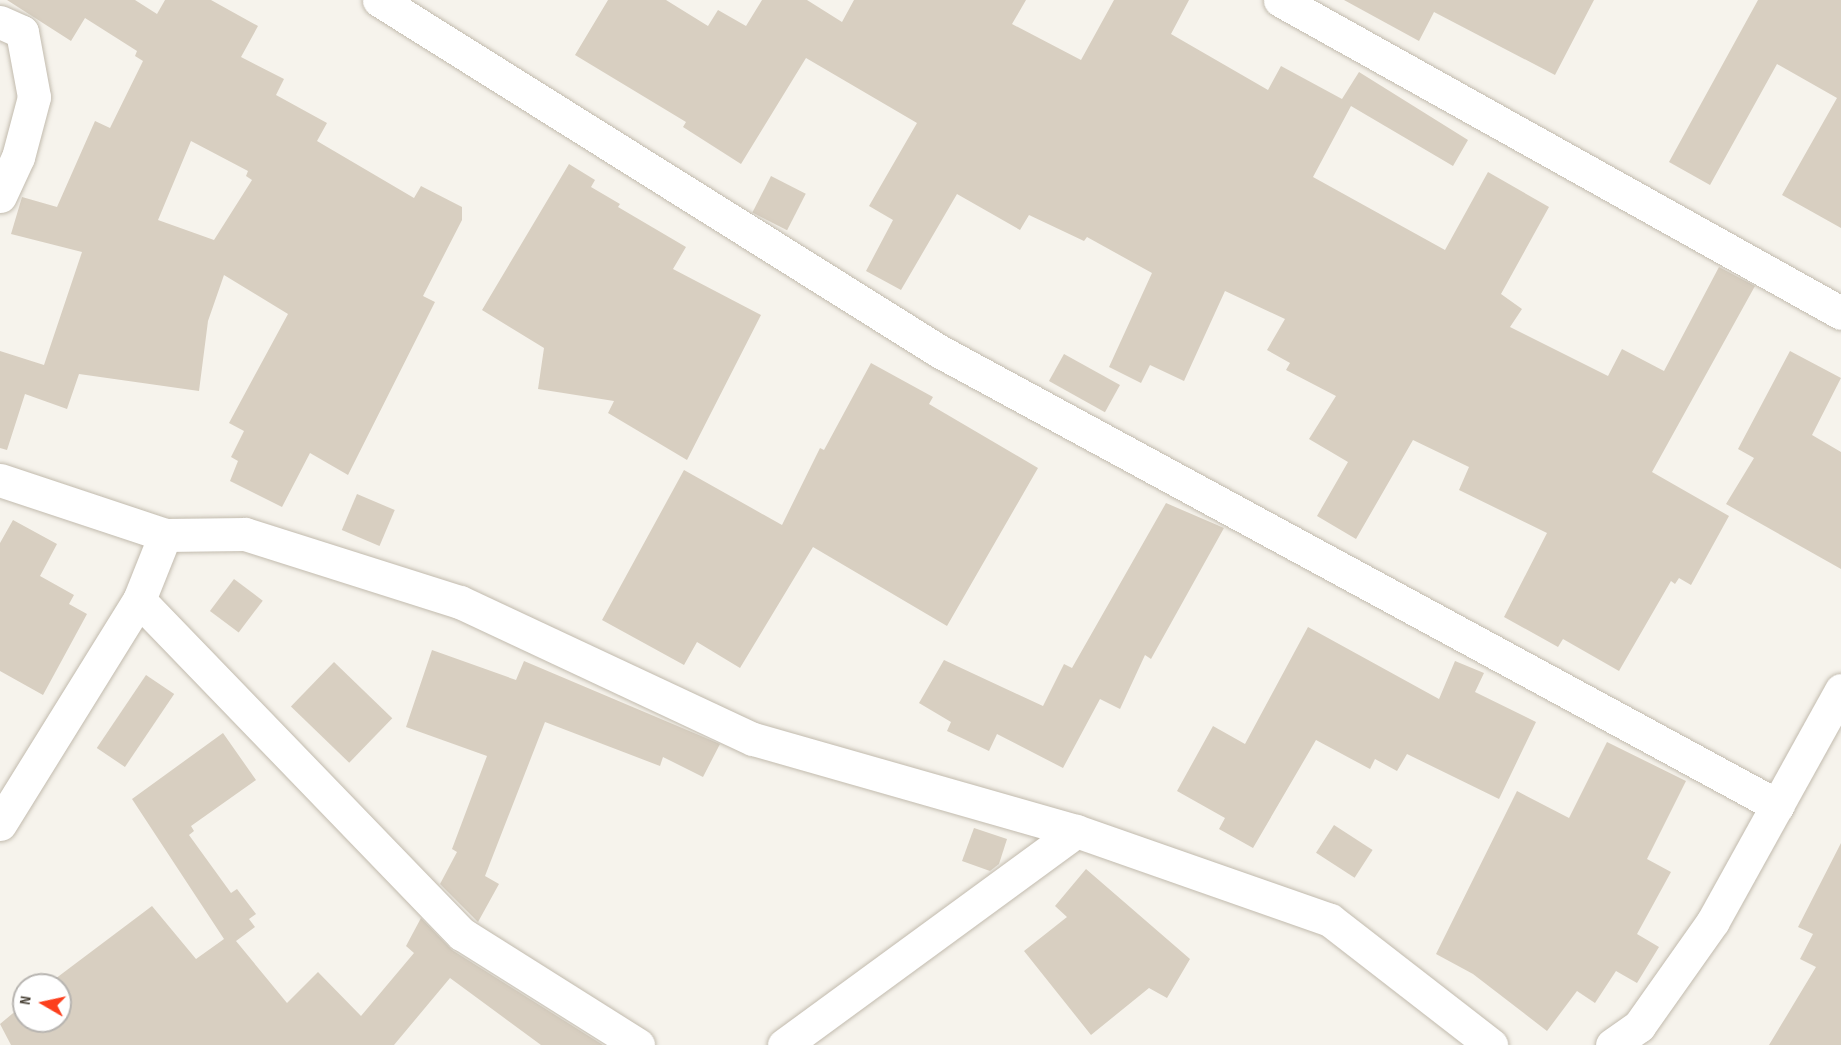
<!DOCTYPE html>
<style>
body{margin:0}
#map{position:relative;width:1841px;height:1045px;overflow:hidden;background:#f6f3ec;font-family:"Sofia Sans Condensed",sans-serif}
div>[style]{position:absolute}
.building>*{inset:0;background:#d8cfc1;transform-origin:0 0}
.roads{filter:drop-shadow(0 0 2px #c2bbae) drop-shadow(0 0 2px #c2bbae)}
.minor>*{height:33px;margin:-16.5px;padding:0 16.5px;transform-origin:16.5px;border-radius:16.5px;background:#fff}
span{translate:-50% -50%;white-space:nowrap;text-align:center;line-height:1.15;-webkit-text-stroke:6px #fff;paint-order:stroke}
.north{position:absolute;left:12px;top:973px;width:60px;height:60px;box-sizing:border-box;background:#fff;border:2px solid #b7b4b0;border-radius:50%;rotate:279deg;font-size:16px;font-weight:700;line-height:24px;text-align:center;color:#4b4439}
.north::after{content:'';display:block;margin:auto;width:21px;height:27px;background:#fc3f1d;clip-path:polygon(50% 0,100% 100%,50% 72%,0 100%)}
</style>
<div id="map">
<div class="building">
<i style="clip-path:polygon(evenodd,7px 0,135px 0,157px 14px,165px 0,211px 0,258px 26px,241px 57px,284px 79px,276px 95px,327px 123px,317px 141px,414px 198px,421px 186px,462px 207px,462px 220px,423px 296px,435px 302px,348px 475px,310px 453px,282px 507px,230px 481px,238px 461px,231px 457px,244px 431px,229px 423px,288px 314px,224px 275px,208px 321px,199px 391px,79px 374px,67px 409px,25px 394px,7px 450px,0 448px,0 351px,44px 365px,82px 252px,11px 234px,22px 197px,57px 207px,95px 121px,110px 128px,143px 61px,135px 56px,137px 51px,85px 18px,71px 41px,7px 0,191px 141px,248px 171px,246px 176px,252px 180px,214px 240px,158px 220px,191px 141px)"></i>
<i style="clip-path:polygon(608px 0,666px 0,708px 26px,718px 10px,746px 26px,762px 0,807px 0,842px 22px,854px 0,1026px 0,1012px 24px,1081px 60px,1114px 0,1189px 0,1171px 34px,1268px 90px,1281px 66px,1342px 99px,1359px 72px,1468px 140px,1453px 166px,1351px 106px,1313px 177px,1445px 250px,1488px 172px,1549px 207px,1501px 294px,1522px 309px,1510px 327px,1608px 376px,1622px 349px,1664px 371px,1719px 267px,1755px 286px,1652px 472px,1729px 516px,1691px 585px,1679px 578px,1675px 584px,1671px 581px,1619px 671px,1563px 639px,1558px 647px,1504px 617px,1547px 533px,1459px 490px,1469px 467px,1413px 440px,1356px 539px,1317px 516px,1348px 462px,1309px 439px,1336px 396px,1286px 370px,1290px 363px,1267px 350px,1285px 319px,1225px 291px,1184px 381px,1150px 365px,1141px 383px,1109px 367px,1152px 273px,1087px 237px,1084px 241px,1029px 215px,1020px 230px,957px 194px,901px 290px,866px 271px,893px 220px,869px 206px,917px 123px,806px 58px,741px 164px,683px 127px,686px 122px,575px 55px)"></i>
<i style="clip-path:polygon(1344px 0,1594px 0,1555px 75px,1434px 12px,1419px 41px)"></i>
<i style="clip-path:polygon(1758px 0,1841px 0,1841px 228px,1782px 195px,1837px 98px,1777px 64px,1710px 185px,1669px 162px)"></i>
<i style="clip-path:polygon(569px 164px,595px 180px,591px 187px,620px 204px,618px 207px,686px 247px,673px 269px,761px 315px,687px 460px,608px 413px,614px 401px,538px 389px,544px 348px,482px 310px)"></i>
<i style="left:771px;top:176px;width:39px;height:41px;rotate:27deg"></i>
<i style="clip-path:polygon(1790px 351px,1841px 378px,1812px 435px,1841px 452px,1841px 569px,1726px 504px,1754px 458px,1738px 449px)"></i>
<i style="left:1064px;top:354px;width:64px;height:31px;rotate:29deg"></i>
<i style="clip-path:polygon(871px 363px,933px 397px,929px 404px,1038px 468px,947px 626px,813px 547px,740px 668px,697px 642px,684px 665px,602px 620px,684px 470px,782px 525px,820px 448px,824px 450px)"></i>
<i style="left:357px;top:494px;width:41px;height:39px;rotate:23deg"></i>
<i style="clip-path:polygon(1166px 503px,1224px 528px,1151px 659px,1145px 655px,1120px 709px,1100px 699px,1063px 768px,997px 734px,989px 751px,947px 731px,951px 722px,919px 703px,944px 660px,1043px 706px,1064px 664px,1072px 668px)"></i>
<i style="clip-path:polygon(13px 520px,57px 544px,40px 576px,74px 595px,69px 604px,87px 614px,43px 695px,0 671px,0 543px)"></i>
<i style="left:234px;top:579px;width:36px;height:40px;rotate:37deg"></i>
<i style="clip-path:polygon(1308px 627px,1439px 699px,1455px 661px,1484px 673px,1475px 692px,1536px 722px,1499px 799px,1407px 754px,1397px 771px,1375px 759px,1370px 769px,1316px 740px,1253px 848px,1219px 829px,1225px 818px,1177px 791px,1213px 726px,1245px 744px)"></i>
<i style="clip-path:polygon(432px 650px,516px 680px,524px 661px,720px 744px,703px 777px,663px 757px,660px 766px,545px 722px,485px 876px,499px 884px,478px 922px,440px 884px,457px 852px,452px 849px,487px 756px,406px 727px)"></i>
<i style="left:334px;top:662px;width:81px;height:62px;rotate:44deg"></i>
<i style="left:146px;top:675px;width:34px;height:88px;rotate:34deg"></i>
<i style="clip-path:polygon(223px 733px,256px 780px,191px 826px,194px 831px,189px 835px,231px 893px,237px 889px,256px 914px,249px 919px,255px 927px,236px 941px,287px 1003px,318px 972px,361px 1016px,414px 953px,406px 946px,421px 918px,452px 950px,603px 1045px,541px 1045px,450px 978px,394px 1045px,11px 1045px,0 1024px,24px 1004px,24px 1021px,60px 1021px,60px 985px,47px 985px,152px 906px,196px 959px,224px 939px,132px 799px)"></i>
<i style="clip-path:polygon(1607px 742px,1686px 781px,1647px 859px,1671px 872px,1637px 934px,1659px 947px,1637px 983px,1616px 971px,1595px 1003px,1577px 991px,1547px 1031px,1473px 974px,1436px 954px,1517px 791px,1569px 818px)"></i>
<i style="left:1334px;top:825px;width:46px;height:33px;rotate:33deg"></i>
<i style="clip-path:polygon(974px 828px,1007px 839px,999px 864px,990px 871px,962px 861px)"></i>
<i style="clip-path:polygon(1841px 843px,1841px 1045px,1769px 1045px,1816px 967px,1800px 959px,1813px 934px,1798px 927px)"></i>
<i style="clip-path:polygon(1086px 869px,1190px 959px,1167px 998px,1149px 988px,1091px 1035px,1024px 951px,1067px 917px,1055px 906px)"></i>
</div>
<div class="roads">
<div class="minor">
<i style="left:379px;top:0;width:661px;rotate:32.08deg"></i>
<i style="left:939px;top:351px;width:954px;rotate:28.47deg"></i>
<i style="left:1280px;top:0;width:642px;rotate:29.16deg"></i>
<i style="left:0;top:22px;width:24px;rotate:24deg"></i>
<i style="left:22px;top:32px;width:66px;rotate:79.5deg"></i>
<i style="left:34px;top:97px;width:62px;rotate:104.9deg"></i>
<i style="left:18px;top:157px;width:43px;rotate:114.8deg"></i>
<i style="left:0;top:480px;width:174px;rotate:18.4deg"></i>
<i style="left:165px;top:535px;width:80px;rotate:-0.7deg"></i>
<i style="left:245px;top:534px;width:225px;rotate:17.6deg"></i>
<i style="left:460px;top:602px;width:323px;rotate:25.1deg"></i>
<i style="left:753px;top:739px;width:336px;rotate:15.9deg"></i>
<i style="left:1076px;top:831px;width:269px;rotate:19.3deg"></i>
<i style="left:1330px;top:920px;width:204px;rotate:37.8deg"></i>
<i style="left:139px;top:600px;width:465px;rotate:46deg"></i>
<i style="left:462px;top:934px;width:208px;rotate:32.2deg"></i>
<i style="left:0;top:824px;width:264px;rotate:-58.2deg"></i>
<i style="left:139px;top:600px;width:70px;rotate:-68.2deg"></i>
<i style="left:784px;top:1045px;width:362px;rotate:-36.2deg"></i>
<i style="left:1612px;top:1045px;width:33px;rotate:-35deg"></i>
<i style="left:1639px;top:1026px;width:128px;rotate:-54.8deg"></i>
<i style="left:1713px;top:921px;width:264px;rotate:-61deg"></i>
</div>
</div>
<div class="north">N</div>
</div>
